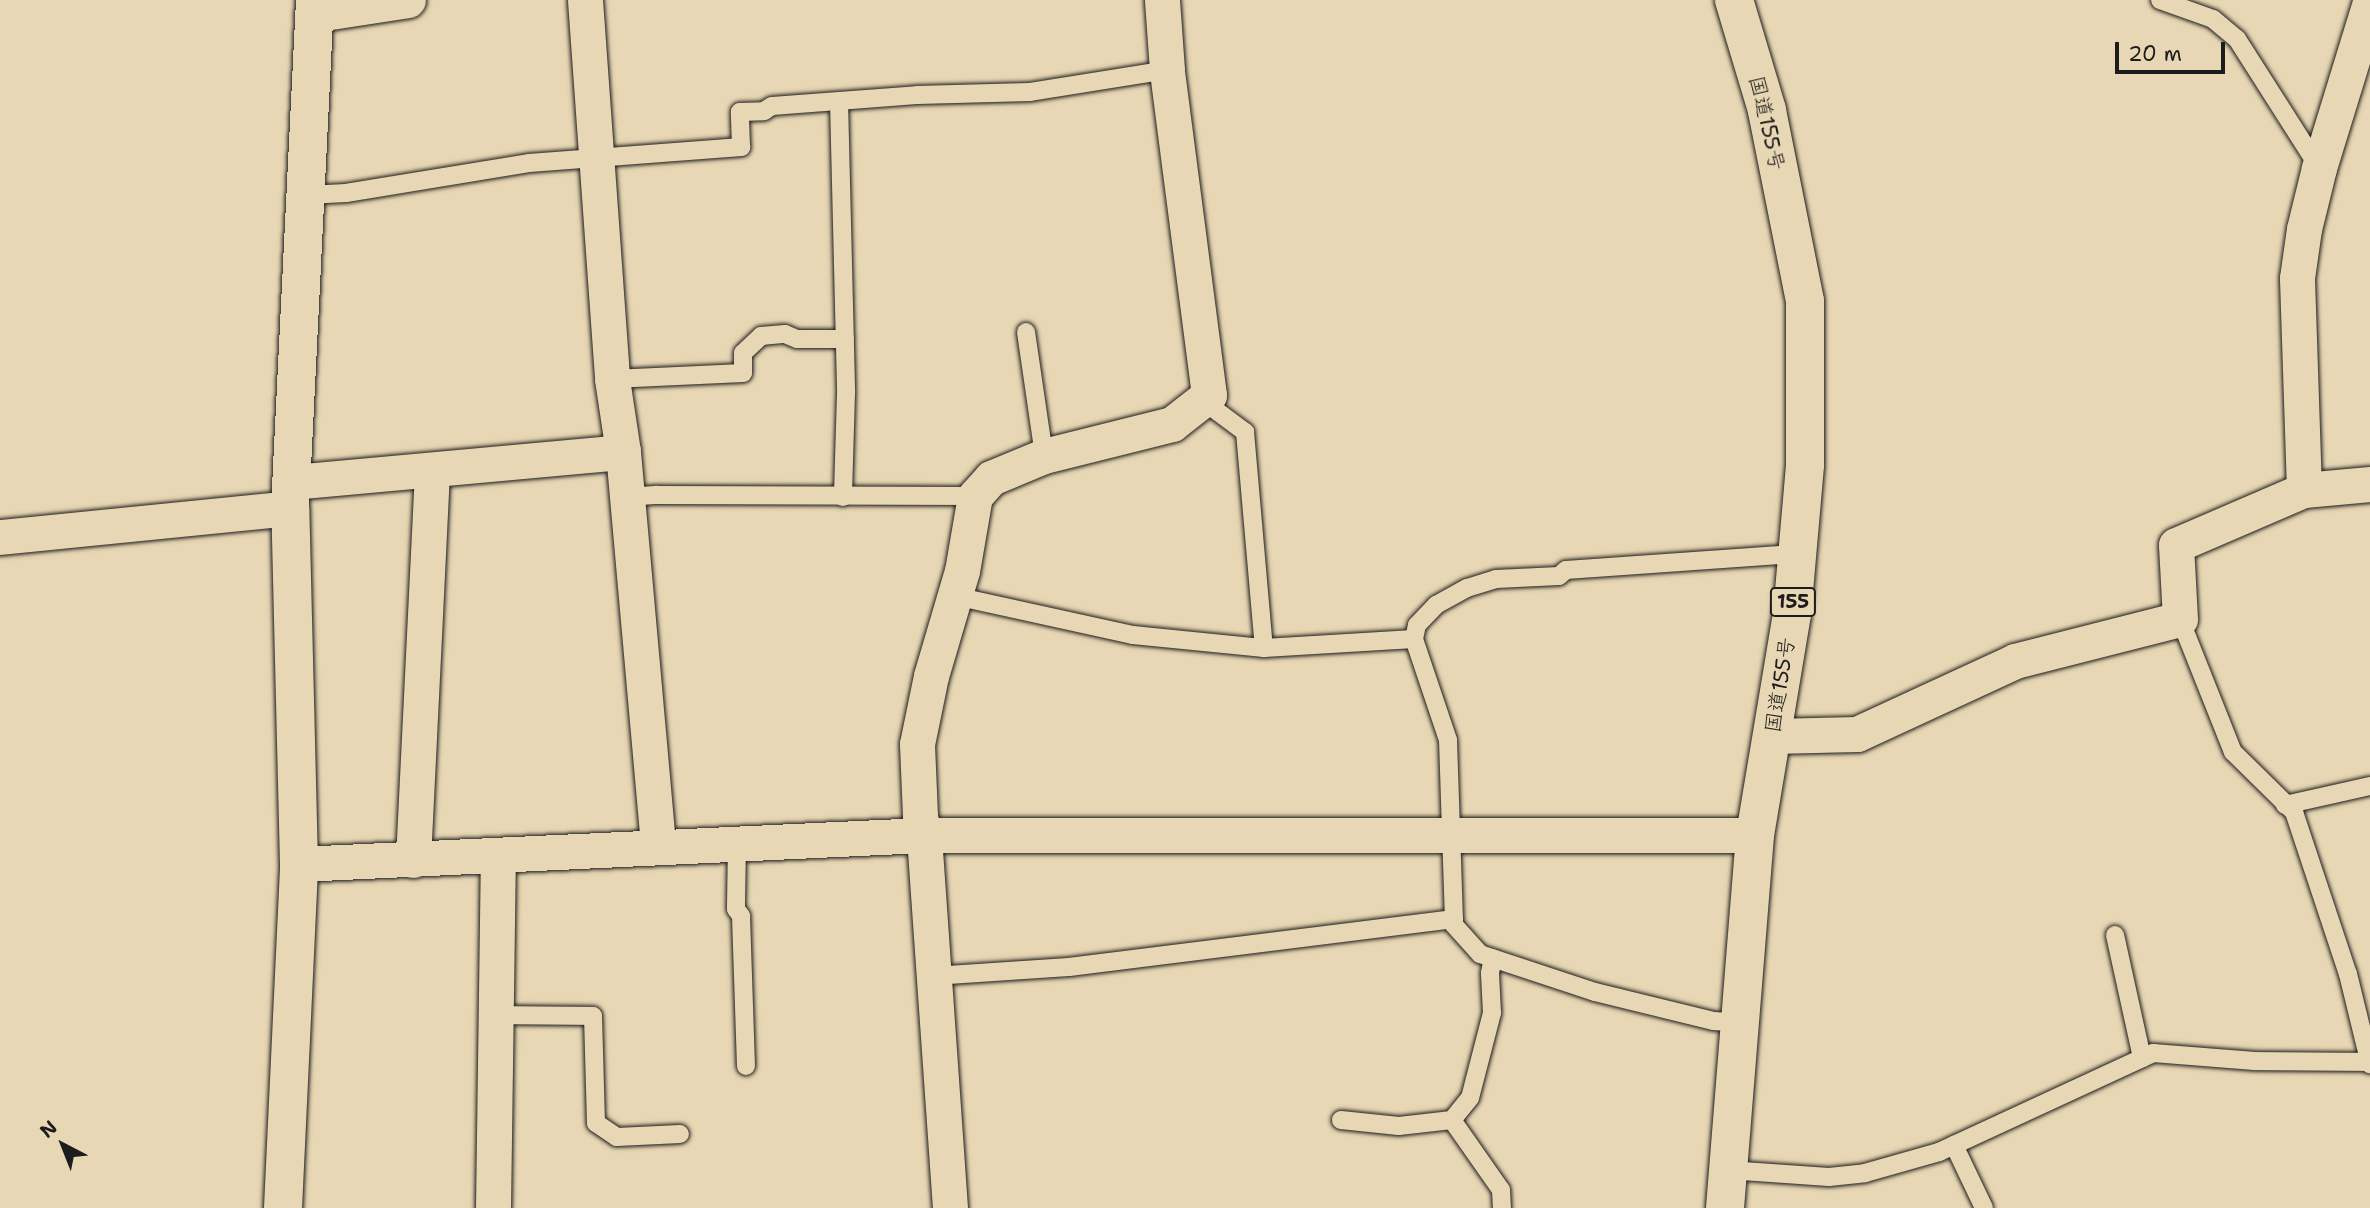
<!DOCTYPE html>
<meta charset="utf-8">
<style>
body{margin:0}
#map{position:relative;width:2370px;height:1208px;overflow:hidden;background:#e8d7b4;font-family:"Shantell Sans","Klee One",sans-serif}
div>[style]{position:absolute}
.roads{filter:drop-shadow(0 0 2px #1c1c1c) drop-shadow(0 0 2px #1c1c1c)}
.service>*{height:18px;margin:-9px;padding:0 9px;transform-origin:9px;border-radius:9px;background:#e8d7b4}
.minor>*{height:35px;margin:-17.5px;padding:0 17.5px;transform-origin:17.5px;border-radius:17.5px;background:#e8d7b4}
.tertiary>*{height:38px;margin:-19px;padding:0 19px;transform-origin:19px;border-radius:19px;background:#e8d7b4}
.trunk>*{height:38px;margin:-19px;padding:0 19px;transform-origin:19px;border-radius:19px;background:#e8d7b4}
span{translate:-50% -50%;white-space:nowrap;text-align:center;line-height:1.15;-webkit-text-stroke:6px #e8d7b4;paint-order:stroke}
.shield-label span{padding:2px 5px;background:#e8d7b4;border:2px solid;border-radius:5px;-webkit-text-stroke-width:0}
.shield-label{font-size:19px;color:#1c1c1c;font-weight:700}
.street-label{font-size:21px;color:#1c1c1c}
.north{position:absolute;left:28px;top:1110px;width:70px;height:70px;-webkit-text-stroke:5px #e8d7b4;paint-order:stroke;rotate:318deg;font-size:19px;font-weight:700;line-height:28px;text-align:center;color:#1c1c1c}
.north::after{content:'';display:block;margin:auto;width:24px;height:32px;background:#1c1c1c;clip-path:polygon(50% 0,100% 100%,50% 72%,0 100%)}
.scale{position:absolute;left:2115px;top:42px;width:110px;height:32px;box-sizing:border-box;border:4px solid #1c1c1c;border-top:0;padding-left:9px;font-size:21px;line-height:24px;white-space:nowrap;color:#1c1c1c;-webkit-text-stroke:5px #e8d7b4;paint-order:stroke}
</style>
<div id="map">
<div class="roads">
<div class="service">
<i style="left:2160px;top:0;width:56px;rotate:19.7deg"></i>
<i style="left:2213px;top:19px;width:31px;rotate:40deg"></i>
<i style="left:2237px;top:39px;width:151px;rotate:57.5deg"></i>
<i style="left:839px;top:101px;width:292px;rotate:88.6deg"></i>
<i style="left:846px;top:393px;width:104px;rotate:91.7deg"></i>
<i style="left:307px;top:195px;width:39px;rotate:-3deg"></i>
<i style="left:346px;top:193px;width:185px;rotate:-9.3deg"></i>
<i style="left:529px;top:163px;width:213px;rotate:-4.3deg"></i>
<i style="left:741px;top:147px;width:35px;rotate:-92deg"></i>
<i style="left:740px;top:112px;width:24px;rotate:-2deg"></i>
<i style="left:764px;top:111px;width:9px;rotate:-32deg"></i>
<i style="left:772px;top:106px;width:145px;rotate:-4.3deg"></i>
<i style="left:917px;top:95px;width:113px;rotate:-1.5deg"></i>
<i style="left:1030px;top:92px;width:139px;rotate:-9.1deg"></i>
<i style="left:1026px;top:332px;width:125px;rotate:81.7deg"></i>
<i style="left:612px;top:379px;width:131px;rotate:-2.6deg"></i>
<i style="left:743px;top:373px;width:20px;rotate:-90deg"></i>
<i style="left:743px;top:353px;width:25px;rotate:-43deg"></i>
<i style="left:761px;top:336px;width:24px;rotate:-5deg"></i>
<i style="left:785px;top:334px;width:13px;rotate:23deg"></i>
<i style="left:797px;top:339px;width:48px"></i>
<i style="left:1202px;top:400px;width:54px;rotate:36.7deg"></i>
<i style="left:1245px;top:432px;width:217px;rotate:85deg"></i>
<i style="left:627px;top:497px;width:31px;rotate:-4deg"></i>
<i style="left:658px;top:495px;width:317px;rotate:0.2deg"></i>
<i style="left:955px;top:596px;width:182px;rotate:12.4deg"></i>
<i style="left:1133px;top:635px;width:132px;rotate:5.7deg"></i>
<i style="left:1264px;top:648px;width:150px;rotate:-3.4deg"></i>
<i style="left:1414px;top:639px;width:107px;rotate:71.4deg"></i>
<i style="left:1448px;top:740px;width:185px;rotate:88.1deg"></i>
<i style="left:1454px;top:925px;width:39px;rotate:48deg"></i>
<i style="left:1480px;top:954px;width:121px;rotate:18.3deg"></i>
<i style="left:1595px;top:992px;width:122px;rotate:13.7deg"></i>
<i style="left:1714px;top:1021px;width:28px;rotate:4deg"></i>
<i style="left:2180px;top:619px;width:143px;rotate:68.3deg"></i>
<i style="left:2233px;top:752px;width:86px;rotate:44.5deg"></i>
<i style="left:2294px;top:812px;width:171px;rotate:71.6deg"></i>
<i style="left:2348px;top:974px;width:93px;rotate:76.3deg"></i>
<i style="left:1414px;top:639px;width:14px;rotate:-78deg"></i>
<i style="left:1417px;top:625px;width:28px;rotate:-46deg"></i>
<i style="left:1436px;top:605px;width:35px;rotate:-29deg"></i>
<i style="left:1467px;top:588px;width:30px;rotate:-17deg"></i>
<i style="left:1496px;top:579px;width:63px;rotate:-2.7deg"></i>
<i style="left:1559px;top:576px;width:9px;rotate:-41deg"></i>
<i style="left:1566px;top:570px;width:232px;rotate:-4deg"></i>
<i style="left:2285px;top:805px;width:87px;rotate:-12.6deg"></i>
<i style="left:737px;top:842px;width:67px;rotate:90.9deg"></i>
<i style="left:736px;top:909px;width:9px;rotate:54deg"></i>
<i style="left:741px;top:916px;width:150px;rotate:88.1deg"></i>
<i style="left:2115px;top:935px;width:126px;rotate:77.6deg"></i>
<i style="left:933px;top:976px;width:136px;rotate:-3.8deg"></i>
<i style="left:1069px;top:967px;width:388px;rotate:-7.1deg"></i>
<i style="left:495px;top:1015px;width:98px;rotate:0.6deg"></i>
<i style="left:593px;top:1016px;width:107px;rotate:88.4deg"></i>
<i style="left:596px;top:1123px;width:25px;rotate:34deg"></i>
<i style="left:617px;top:1137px;width:63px;rotate:-2.7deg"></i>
<i style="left:1341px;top:1120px;width:58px;rotate:5.9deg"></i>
<i style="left:1399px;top:1126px;width:53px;rotate:-6.5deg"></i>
<i style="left:1452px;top:1120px;width:85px;rotate:55deg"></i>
<i style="left:1501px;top:1190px;width:18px;rotate:87deg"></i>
<i style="left:1452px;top:1120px;width:28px;rotate:-51deg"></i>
<i style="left:1470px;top:1098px;width:88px;rotate:-75.5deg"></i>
<i style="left:1492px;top:1013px;width:40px;rotate:-92.9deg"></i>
<i style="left:1490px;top:973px;width:15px;rotate:-79deg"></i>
<i style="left:1954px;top:1145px;width:70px;rotate:64.5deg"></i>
<i style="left:1728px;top:1170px;width:101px;rotate:4deg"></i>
<i style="left:1829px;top:1177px;width:36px;rotate:-6deg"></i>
<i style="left:1865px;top:1173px;width:77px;rotate:-15.8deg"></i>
<i style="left:1939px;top:1152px;width:236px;rotate:-24.8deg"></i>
<i style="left:2153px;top:1053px;width:102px;rotate:4.5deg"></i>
<i style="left:2255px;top:1061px;width:113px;rotate:0.5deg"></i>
</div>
<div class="minor">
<i style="left:585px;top:0;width:380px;rotate:85.9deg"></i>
<i style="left:612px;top:379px;width:74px;rotate:81.4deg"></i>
<i style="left:623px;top:452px;width:395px;rotate:84.9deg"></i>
<i style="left:317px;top:14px;width:92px;rotate:-8.7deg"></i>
<i style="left:292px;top:482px;width:332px;rotate:-5.2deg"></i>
<i style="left:2304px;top:490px;width:212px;rotate:-91.9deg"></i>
<i style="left:2297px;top:278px;width:49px;rotate:-81.9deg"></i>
<i style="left:2304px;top:229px;width:63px;rotate:-76.2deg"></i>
<i style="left:2319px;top:168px;width:174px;rotate:-72.9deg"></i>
<i style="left:0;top:537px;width:291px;rotate:-5.7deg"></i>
<i style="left:1772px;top:736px;width:85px;rotate:-1.3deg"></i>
<i style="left:1857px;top:734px;width:174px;rotate:-24.8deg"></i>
<i style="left:2015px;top:661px;width:170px;rotate:-14.3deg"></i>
<i style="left:2180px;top:619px;width:74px;rotate:-93.1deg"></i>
<i style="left:2176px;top:545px;width:139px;rotate:-23.3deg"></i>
<i style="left:2304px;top:490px;width:66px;rotate:-5.2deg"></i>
<i style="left:413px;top:860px;width:390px;rotate:-87.2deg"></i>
<i style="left:299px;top:864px;width:626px;rotate:-2.66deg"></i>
<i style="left:924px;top:835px;width:831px"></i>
<i style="left:493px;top:1208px;width:352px;rotate:-89.2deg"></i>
<i style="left:950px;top:1208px;width:374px;rotate:-94deg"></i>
<i style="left:924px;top:835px;width:19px;rotate:-102deg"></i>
<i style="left:920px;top:816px;width:72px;rotate:-92.4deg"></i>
<i style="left:917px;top:744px;width:69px;rotate:-78.4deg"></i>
<i style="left:931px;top:676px;width:109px;rotate:-73.6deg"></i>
<i style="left:962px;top:571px;width:76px;rotate:-80.2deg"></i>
<i style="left:975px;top:496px;width:24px;rotate:-48deg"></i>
<i style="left:991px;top:478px;width:57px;rotate:-22.5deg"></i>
<i style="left:1044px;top:456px;width:132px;rotate:-14deg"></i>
<i style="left:1172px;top:424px;width:47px;rotate:-38.1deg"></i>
<i style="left:1209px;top:395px;width:328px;rotate:-97.4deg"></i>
<i style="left:1167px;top:70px;width:70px;rotate:-94.1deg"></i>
</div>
<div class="tertiary">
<i style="left:283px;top:1208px;width:344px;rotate:-87.3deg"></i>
<i style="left:299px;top:864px;width:356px;rotate:-91.4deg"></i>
<i style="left:290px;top:508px;width:509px;rotate:-87.18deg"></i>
</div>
<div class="trunk">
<i style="left:1725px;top:1208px;width:374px;rotate:-85.4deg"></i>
<i style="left:1755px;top:835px;width:224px;rotate:-80.5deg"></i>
<i style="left:1792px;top:614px;width:150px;rotate:-85deg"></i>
<i style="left:1805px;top:465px;width:164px;rotate:-90deg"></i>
<i style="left:1805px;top:301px;width:195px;rotate:-101.3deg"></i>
<i style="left:1767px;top:110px;width:115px;rotate:-106.7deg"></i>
</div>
</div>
<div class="shield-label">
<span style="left:1793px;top:602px">155</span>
</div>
<div class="street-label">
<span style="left:1767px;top:123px;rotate:77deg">国道155号</span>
<span style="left:1780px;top:685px;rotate:-81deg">国道155号</span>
</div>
<div class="north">N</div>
<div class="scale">20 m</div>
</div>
